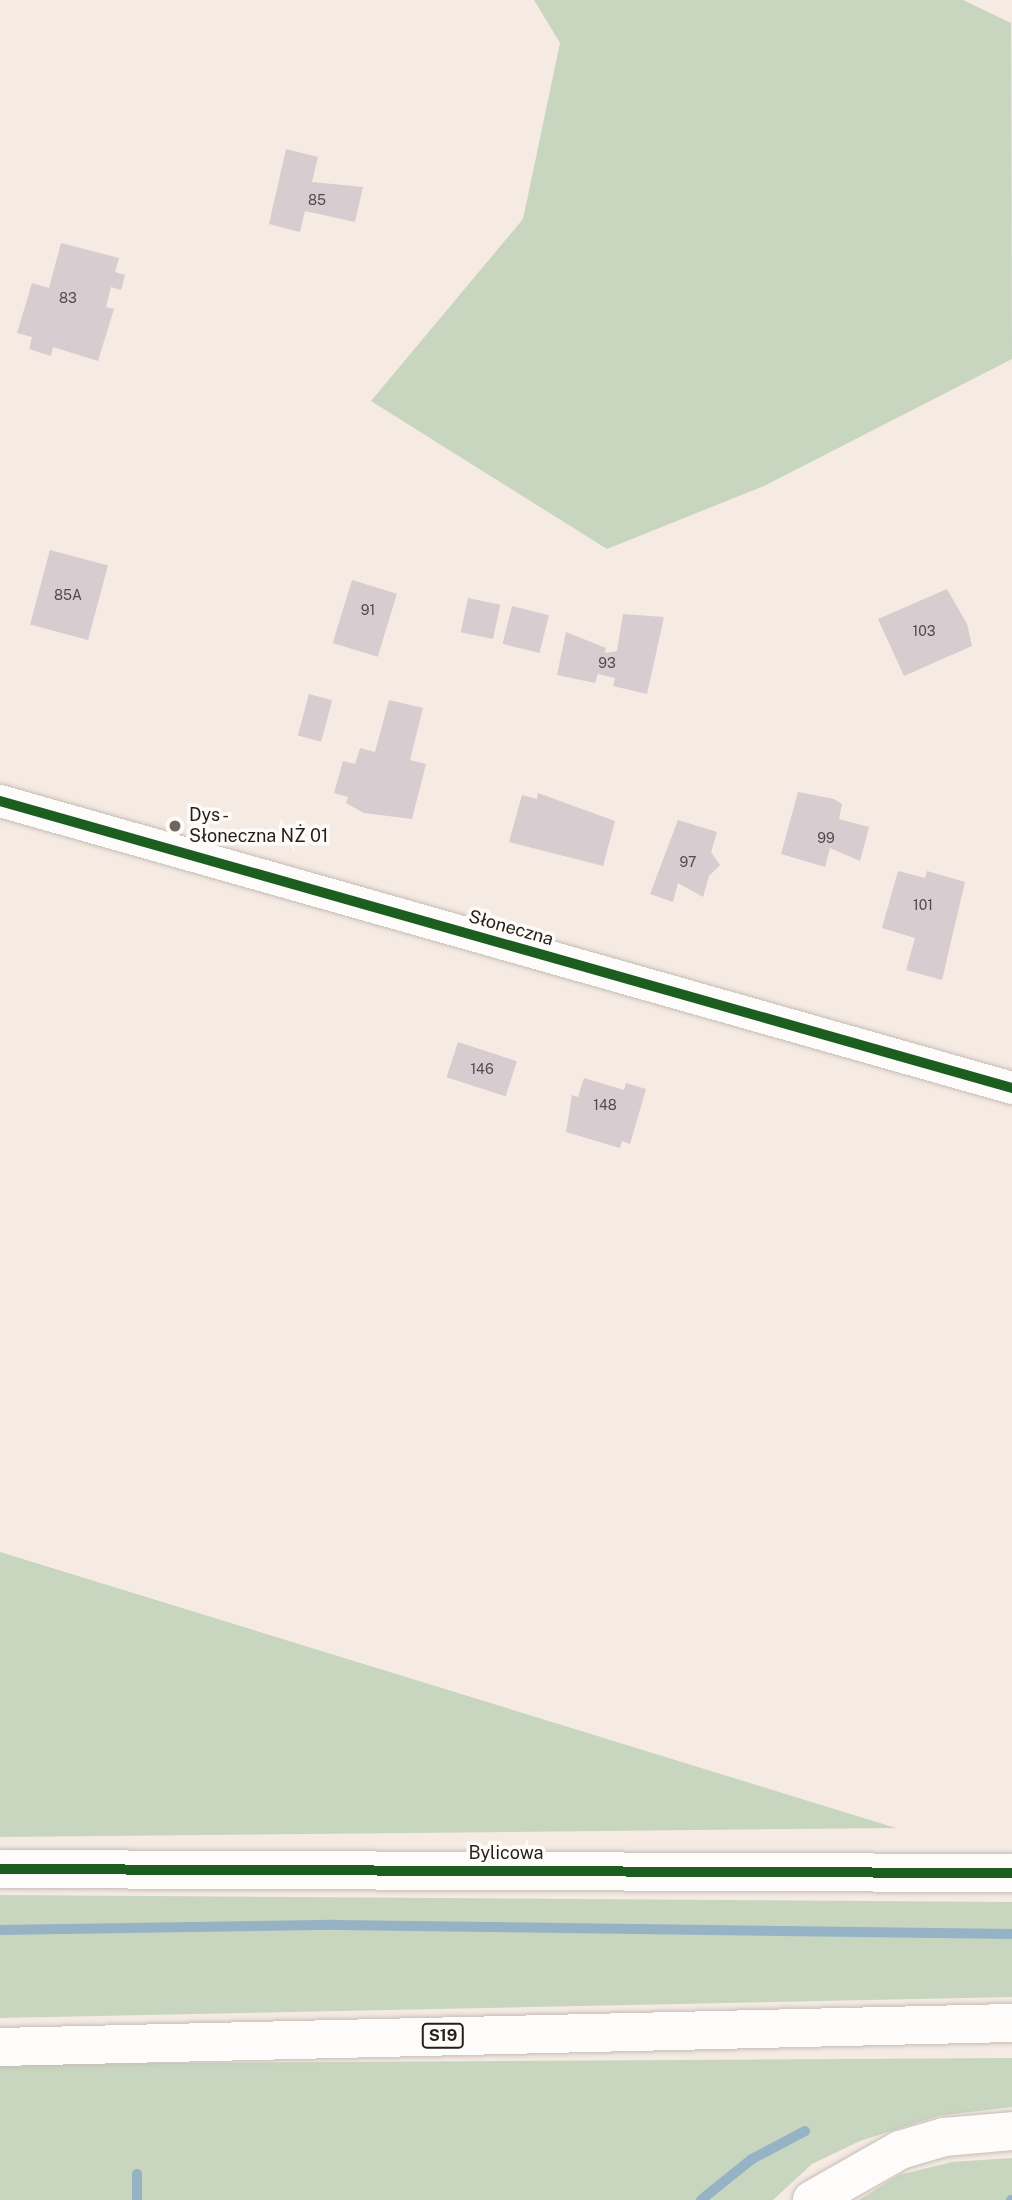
<!DOCTYPE html>
<meta charset="utf-8">
<style>
body{margin:0}
#map{position:relative;width:1012px;height:2200px;overflow:hidden;background:#f5ebe3;font-family:"Public Sans",sans-serif}
div>[style]{position:absolute}
.green>*{inset:0;background:#c8d6bf}
.stream>*{height:10px;margin:-5px;padding:0 5px;transform-origin:5px;border-radius:5px;background:#95b3c5}
.building>*{inset:0;background:#d7ccd0;transform-origin:0 0}
.roads{filter:drop-shadow(0 0 2px #c5bdb8) drop-shadow(0 0 2px #c5bdb8)}
.street>*{height:32px;margin:-16px;padding:0 16px;transform-origin:16px;border-radius:16px;background:#fefcfb}
.secondary>*{height:38px;margin:-19px;padding:0 19px;transform-origin:19px;border-radius:19px;background:#fefcfb}
.highway>*{height:38px;margin:-19px;padding:0 19px;transform-origin:19px;border-radius:19px;background:#fefcfb}
.cycleway>*{height:10px;margin:-5px;padding:0 5px;transform-origin:5px;border-radius:5px;background:#1b5e20}
.dots>*{width:19px;height:19px;translate:-50% -50%;box-sizing:border-box;border:4px solid #fefbf8;border-radius:50%}
span{translate:-50% -50%;white-space:nowrap;text-align:center;line-height:1.15;-webkit-text-stroke:7px #fefbf8;paint-order:stroke}
.number-label{font-size:14px;color:#524a47}
.number-label span{-webkit-text-stroke-width:0}
.shield-label span{padding:2px 5px;background:#fefbf8;border:2px solid;border-radius:5px;-webkit-text-stroke-width:0}
.shield-label{font-size:16px;color:#251e19;font-weight:700}
.poi-label{font-size:18px;color:#251e19}
.left{translate:0 -50%;text-align:left}
.street-label{font-size:18px;color:#251e19}
</style>
<div id="map">
<div class="green">
<i style="clip-path:polygon(534px 0,963px 0,1011px 23px,1012px 359px,764px 486px,607px 549px,371px 401px,523px 219px,560px 43px)"></i>
<i style="clip-path:polygon(0 1552px,896px 1828px,0 1837px)"></i>
<i style="clip-path:polygon(0 1895px,1012px 1902px,1012px 1997px,0 2018px)"></i>
<i style="clip-path:polygon(1012px 2058px,1012px 2107px,938px 2116px,860px 2141px,812px 2164px,773px 2200px,0 2200px,0 2064px)"></i>
<i style="clip-path:polygon(1012px 2158px,1012px 2200px,859px 2200px,899px 2175px,952px 2162px)"></i>
</div>
<div class="stream">
<i style="left:0;top:1930px;width:335px;rotate:-0.9deg"></i>
<i style="left:335px;top:1925px;width:677px;rotate:0.76deg"></i>
<i style="left:137px;top:2174px;width:26px;rotate:90deg"></i>
<i style="left:701px;top:2200px;width:65px;rotate:-38.8deg"></i>
<i style="left:752px;top:2159px;width:60px;rotate:-27.8deg"></i>
<i style="left:1011px;top:2200px;width:1px"></i>
</div>
<div class="building">
<i style="clip-path:polygon(286px 149px,318px 157px,312px 182px,363px 187px,355px 222px,305px 211px,300px 232px,269px 224px)"></i>
<i style="clip-path:polygon(61px 243px,119px 258px,115px 272px,125px 275px,121px 290px,111px 287px,106px 307px,114px 309px,98px 361px,53px 347px,51px 356px,29px 349px,32px 337px,17px 333px,32px 283px,49px 288px)"></i>
<i style="left:50px;top:550px;width:60px;height:77px;rotate:15deg"></i>
<i style="left:352px;top:580px;width:47px;height:66px;rotate:17deg"></i>
<i style="clip-path:polygon(947px 589px,967px 624px,972px 646px,904px 676px,878px 619px)"></i>
<i style="left:468px;top:598px;width:33px;height:35px;rotate:12deg"></i>
<i style="left:512px;top:606px;width:38px;height:39px;rotate:14deg"></i>
<i style="clip-path:polygon(623px 614px,664px 617px,647px 694px,613px 686px,615px 678px,598px 674px,595px 683px,557px 675px,566px 632px,606px 648px,605px 653px,617px 651px)"></i>
<i style="left:309px;top:694px;width:24px;height:43px;rotate:15deg"></i>
<i style="clip-path:polygon(389px 700px,423px 708px,410px 760px,426px 764px,412px 819px,364px 813px,346px 803px,348px 797px,334px 793px,343px 761px,355px 764px,360px 748px,375px 752px)"></i>
<i style="clip-path:polygon(798px 792px,834px 799px,842px 804px,839px 819px,869px 827px,860px 861px,830px 848px,825px 867px,781px 854px)"></i>
<i style="clip-path:polygon(538px 793px,615px 821px,603px 866px,509px 842px,522px 795px,537px 799px)"></i>
<i style="clip-path:polygon(678px 820px,717px 832px,711px 852px,720px 865px,709px 876px,703px 897px,678px 883px,673px 902px,650px 894px)"></i>
<i style="clip-path:polygon(898px 871px,925px 878px,927px 871px,965px 882px,942px 980px,906px 970px,915px 938px,882px 928px)"></i>
<i style="left:458px;top:1042px;width:62px;height:37px;rotate:18deg"></i>
<i style="clip-path:polygon(584px 1078px,624px 1090px,626px 1083px,646px 1089px,630px 1144px,622px 1141px,620px 1148px,566px 1132px,572px 1095px,578px 1097px)"></i>
</div>
<div class="roads">
<div class="street">
<i style="left:0;top:801px;width:1052px;rotate:15.83deg"></i>
</div>
<div class="secondary">
<i style="left:0;top:1869px;width:1012px;rotate:0.23deg"></i>
</div>
<div class="highway">
<i style="left:0;top:2047px;width:1012px;rotate:-1.36deg"></i>
<i style="left:812px;top:2200px;width:101px;rotate:-29.6deg"></i>
<i style="left:900px;top:2150px;width:46px;rotate:-16.5deg"></i>
<i style="left:944px;top:2137px;width:68px;rotate:-5deg"></i>
</div>
</div>
<div class="cycleway">
<i style="left:0;top:801px;width:1052px;rotate:15.83deg"></i>
<i style="left:0;top:1869px;width:1012px;rotate:0.23deg"></i>
</div>
<div class="dots">
<i style="left:175px;top:826px;background:#6e6660"></i>
</div>
<div class="number-label">
<span style="left:317px;top:200px">85</span>
<span style="left:68px;top:298px">83</span>
<span style="left:68px;top:595px">85A</span>
<span style="left:368px;top:610px">91</span>
<span style="left:924px;top:631px">103</span>
<span style="left:607px;top:663px">93</span>
<span style="left:826px;top:838px">99</span>
<span style="left:688px;top:862px">97</span>
<span style="left:923px;top:905px">101</span>
<span style="left:482px;top:1069px">146</span>
<span style="left:605px;top:1105px">148</span>
</div>
<div class="shield-label">
<span style="left:443px;top:2036px">S19</span>
</div>
<div class="poi-label">
<span class="left" style="left:189px;top:826px">Dys -<br>Słoneczna NŻ 01</span>
</div>
<div class="street-label">
<span style="left:511px;top:928px;rotate:16deg">Słoneczna</span>
<span style="left:506px;top:1853px">Bylicowa</span>
</div>
</div>
